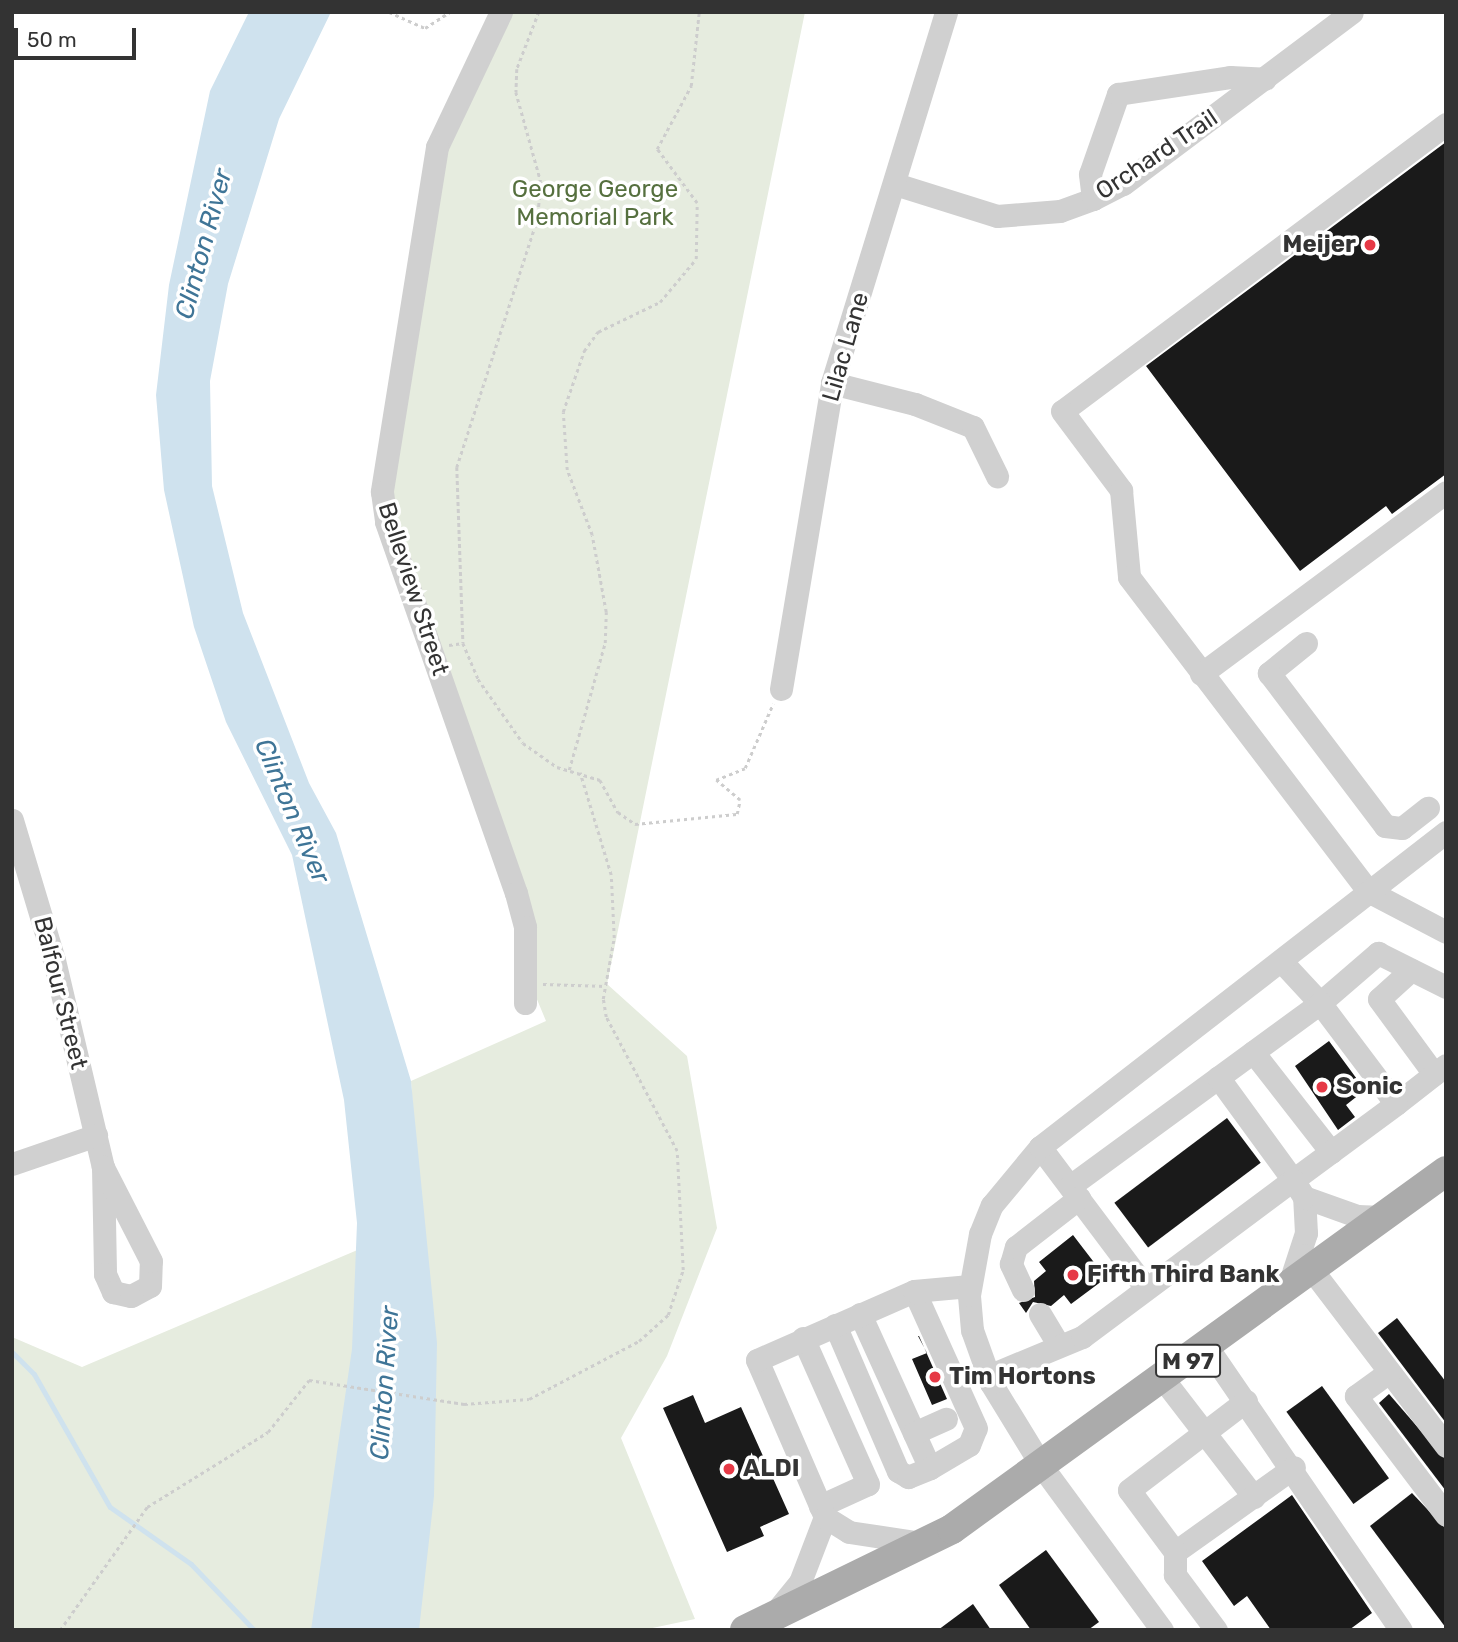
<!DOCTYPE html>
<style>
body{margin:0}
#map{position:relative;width:1458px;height:1642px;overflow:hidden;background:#fff;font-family:Rubik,sans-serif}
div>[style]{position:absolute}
.green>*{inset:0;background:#e6ecdf}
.water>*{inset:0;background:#cfe2ee}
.stream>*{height:5px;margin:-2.5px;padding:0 2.5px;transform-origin:2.5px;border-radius:2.5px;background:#cfe2ee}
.building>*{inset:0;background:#1a1a1a;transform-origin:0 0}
.path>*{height:2.5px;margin-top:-1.25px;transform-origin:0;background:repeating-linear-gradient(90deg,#cdcdcd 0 3.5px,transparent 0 7px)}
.minor>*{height:23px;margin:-11.5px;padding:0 11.5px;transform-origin:11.5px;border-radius:11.5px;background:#d0d0d0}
.major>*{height:30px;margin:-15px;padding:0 15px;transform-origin:15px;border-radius:15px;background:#ababab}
.dots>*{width:19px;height:19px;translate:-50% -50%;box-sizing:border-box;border:4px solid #fff;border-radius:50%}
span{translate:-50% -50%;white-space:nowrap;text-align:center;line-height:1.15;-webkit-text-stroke:7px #fff;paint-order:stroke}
.shield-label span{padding:2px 5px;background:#fff;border:2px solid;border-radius:5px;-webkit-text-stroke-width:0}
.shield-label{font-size:23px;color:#333;font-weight:700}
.street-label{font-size:24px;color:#333}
.park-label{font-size:24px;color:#56703f}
.poi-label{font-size:24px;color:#333;font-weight:700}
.right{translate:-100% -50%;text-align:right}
.left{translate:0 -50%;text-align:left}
.water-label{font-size:26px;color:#3f7597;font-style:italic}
.frame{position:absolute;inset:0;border:14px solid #333;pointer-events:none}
.scale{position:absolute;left:14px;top:28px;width:122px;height:32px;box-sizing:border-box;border:4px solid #333;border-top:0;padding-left:9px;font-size:21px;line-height:24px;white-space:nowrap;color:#333;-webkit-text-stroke:5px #fff;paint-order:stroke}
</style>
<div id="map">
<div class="green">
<i style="clip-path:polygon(501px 12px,805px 12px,607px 984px,687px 1056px,717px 1228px,667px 1356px,621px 1438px,695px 1619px,643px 1630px,12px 1630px,12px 1337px,82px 1367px,421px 1223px,411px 1081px,546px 1021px,526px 973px,525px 927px,386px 522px,429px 178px)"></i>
</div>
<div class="water">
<i style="clip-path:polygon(249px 12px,331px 12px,279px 119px,228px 284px,210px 381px,212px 486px,243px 613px,309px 783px,336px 833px,411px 1081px,437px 1343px,434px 1496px,419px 1630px,311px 1630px,352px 1349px,357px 1223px,344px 1100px,292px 855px,226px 722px,194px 627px,164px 490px,156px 395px,169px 285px,210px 91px)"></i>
</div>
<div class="stream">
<i style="left:12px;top:1352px;width:31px;rotate:45deg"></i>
<i style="left:34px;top:1374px;width:153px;rotate:60.3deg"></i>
<i style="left:110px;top:1507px;width:99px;rotate:35.1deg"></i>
<i style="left:191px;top:1564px;width:91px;rotate:46.3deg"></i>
</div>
<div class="building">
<i style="clip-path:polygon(1446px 142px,1446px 474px,1392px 514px,1386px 506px,1300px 571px,1146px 366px)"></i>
<i style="clip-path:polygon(1329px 1041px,1365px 1090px,1346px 1105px,1355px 1117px,1338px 1130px,1295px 1066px)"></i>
<i style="left:1227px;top:1118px;width:56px;height:141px;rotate:53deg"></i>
<i style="clip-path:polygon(1073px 1235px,1106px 1278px,1071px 1304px,1064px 1295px,1051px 1306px,1033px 1302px,1026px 1313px,1019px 1303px,1035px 1297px,1034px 1281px,1046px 1271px,1039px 1262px)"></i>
<i style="clip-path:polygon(1397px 1318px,1446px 1382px,1446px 1423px,1378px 1333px)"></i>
<i style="clip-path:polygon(918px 1336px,919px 1336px,947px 1399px,932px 1405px,912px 1359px,927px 1353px)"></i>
<i style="left:1322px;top:1386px;width:114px;height:44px;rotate:54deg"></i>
<i style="clip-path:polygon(1389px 1394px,1446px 1460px,1446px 1491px,1379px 1403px)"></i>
<i style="clip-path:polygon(693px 1395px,705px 1423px,741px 1407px,789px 1514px,760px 1527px,764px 1536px,727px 1552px,663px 1408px)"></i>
<i style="clip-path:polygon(1412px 1493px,1446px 1529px,1446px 1628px,1370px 1526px)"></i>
<i style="clip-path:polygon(1292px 1495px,1372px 1613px,1349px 1630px,1271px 1630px,1247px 1596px,1234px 1606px,1202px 1561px)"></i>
<i style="clip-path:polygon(1046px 1550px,1099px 1622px,1088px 1630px,1031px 1630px,999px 1585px)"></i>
<i style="clip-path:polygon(973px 1604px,991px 1630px,938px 1630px)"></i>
</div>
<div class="path">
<i style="left:389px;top:12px;width:39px;rotate:24deg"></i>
<i style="left:425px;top:28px;width:30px;rotate:-33deg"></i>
<i style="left:539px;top:12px;width:61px;rotate:111.1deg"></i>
<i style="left:517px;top:69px;width:23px;rotate:92deg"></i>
<i style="left:516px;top:92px;width:93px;rotate:74.5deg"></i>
<i style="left:541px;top:182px;width:36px;rotate:95deg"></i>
<i style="left:538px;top:218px;width:262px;rotate:108deg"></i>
<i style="left:457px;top:467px;width:176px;rotate:88deg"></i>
<i style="left:463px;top:643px;width:39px;rotate:67deg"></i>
<i style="left:478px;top:679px;width:78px;rotate:54.9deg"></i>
<i style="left:523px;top:743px;width:42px;rotate:35.2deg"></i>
<i style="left:557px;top:767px;width:45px;rotate:16.8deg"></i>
<i style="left:600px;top:780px;width:37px;rotate:61deg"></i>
<i style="left:618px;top:812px;width:21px;rotate:35deg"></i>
<i style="left:635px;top:824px;width:102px;rotate:-5.6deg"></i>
<i style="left:737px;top:814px;width:14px;rotate:-78deg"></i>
<i style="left:740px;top:800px;width:31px;rotate:-140deg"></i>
<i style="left:716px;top:780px;width:31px;rotate:-22deg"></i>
<i style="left:745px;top:768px;width:70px;rotate:-66.4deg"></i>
<i style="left:449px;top:645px;width:14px;rotate:-8deg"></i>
<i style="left:569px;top:770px;width:132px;rotate:-74.2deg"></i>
<i style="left:605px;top:643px;width:31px;rotate:-88deg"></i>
<i style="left:606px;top:612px;width:78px;rotate:-100.3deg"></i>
<i style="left:592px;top:535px;width:70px;rotate:-111deg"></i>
<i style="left:567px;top:470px;width:58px;rotate:-93.9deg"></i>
<i style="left:563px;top:412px;width:65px;rotate:-71deg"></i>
<i style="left:584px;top:351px;width:24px;rotate:-54deg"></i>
<i style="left:598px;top:332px;width:69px;rotate:-25.8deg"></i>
<i style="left:660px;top:302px;width:56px;rotate:-50.1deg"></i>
<i style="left:696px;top:259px;width:56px;rotate:-89deg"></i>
<i style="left:697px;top:203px;width:67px;rotate:-126.5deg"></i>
<i style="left:657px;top:149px;width:72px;rotate:-61.6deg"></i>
<i style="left:691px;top:86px;width:74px;rotate:-83.8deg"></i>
<i style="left:543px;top:984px;width:63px;rotate:1.8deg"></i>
<i style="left:60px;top:1630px;width:151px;rotate:-54.7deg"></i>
<i style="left:147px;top:1507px;width:142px;rotate:-31.8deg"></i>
<i style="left:268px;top:1432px;width:66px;rotate:-51.7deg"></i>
<i style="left:309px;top:1380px;width:157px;rotate:8.8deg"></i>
<i style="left:464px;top:1404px;width:65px;rotate:-4.4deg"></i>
<i style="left:529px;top:1399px;width:124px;rotate:-27.8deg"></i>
<i style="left:639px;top:1341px;width:39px;rotate:-42deg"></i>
<i style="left:668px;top:1315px;width:47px;rotate:-71.6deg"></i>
<i style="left:683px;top:1270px;width:119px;rotate:-92.9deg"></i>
<i style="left:677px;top:1151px;width:152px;rotate:-117.9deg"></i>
<i style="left:606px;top:1017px;width:18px;rotate:-99deg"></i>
<i style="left:603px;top:999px;width:62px;rotate:-79.8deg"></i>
<i style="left:614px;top:938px;width:63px;rotate:-92.7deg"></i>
<i style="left:611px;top:875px;width:107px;rotate:-106.9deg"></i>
</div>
<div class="minor">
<i style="left:501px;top:12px;width:149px;rotate:115.4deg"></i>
<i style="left:437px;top:147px;width:349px;rotate:99.1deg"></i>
<i style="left:382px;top:492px;width:30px;rotate:82deg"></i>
<i style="left:386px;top:522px;width:393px;rotate:70.7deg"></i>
<i style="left:516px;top:893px;width:35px;rotate:75deg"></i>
<i style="left:525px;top:927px;width:76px;rotate:90deg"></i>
<i style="left:1446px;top:124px;width:479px;rotate:143.2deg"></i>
<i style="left:1062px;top:411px;width:99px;rotate:53.2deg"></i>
<i style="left:1121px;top:490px;width:87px;rotate:84.7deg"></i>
<i style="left:1129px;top:577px;width:395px;rotate:52.7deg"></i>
<i style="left:1368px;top:891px;width:88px;rotate:27.7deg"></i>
<i style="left:895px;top:184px;width:107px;rotate:17.4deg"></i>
<i style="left:997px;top:216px;width:63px;rotate:-4.5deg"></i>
<i style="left:1060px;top:211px;width:35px;rotate:-20deg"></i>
<i style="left:1093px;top:199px;width:34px;rotate:-27deg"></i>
<i style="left:1123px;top:184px;width:286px;rotate:-36.9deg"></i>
<i style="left:1093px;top:199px;width:25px;rotate:-97deg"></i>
<i style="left:1090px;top:174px;width:85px;rotate:-70.7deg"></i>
<i style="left:1118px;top:94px;width:113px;rotate:-8.6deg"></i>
<i style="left:1230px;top:77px;width:35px;rotate:3deg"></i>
<i style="left:832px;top:383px;width:86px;rotate:14.2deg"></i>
<i style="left:915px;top:404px;width:62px;rotate:21.6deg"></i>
<i style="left:973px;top:427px;width:55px;rotate:63.9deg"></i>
<i style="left:1306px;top:643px;width:48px;rotate:141deg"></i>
<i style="left:1269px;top:673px;width:192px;rotate:52.8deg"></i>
<i style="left:1385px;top:826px;width:17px;rotate:7deg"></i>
<i style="left:1402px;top:828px;width:33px;rotate:-38deg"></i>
<i style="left:1201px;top:674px;width:305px;rotate:-36.6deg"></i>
<i style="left:781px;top:689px;width:310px;rotate:-80.5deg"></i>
<i style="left:832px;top:383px;width:388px;rotate:-72.9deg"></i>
<i style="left:12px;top:820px;width:146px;rotate:73.3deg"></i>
<i style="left:54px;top:960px;width:213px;rotate:76.7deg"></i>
<i style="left:103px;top:1167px;width:107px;rotate:88.9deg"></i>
<i style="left:105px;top:1274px;width:20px;rotate:66deg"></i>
<i style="left:113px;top:1292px;width:18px;rotate:13deg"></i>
<i style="left:131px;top:1296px;width:21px;rotate:-28deg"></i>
<i style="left:150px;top:1286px;width:25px;rotate:-88deg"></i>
<i style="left:151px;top:1261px;width:106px;rotate:-117.1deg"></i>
<i style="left:1283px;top:963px;width:54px;rotate:47.2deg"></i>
<i style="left:1320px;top:1003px;width:77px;rotate:-40.8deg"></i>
<i style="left:1378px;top:953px;width:76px;rotate:26.6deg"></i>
<i style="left:1411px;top:970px;width:43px;rotate:137.8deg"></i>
<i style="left:1379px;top:999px;width:93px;rotate:53.7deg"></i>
<i style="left:1253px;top:1052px;width:127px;rotate:52deg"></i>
<i style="left:1396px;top:1104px;width:63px;rotate:-38deg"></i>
<i style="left:1040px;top:1147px;width:176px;rotate:53.1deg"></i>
<i style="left:12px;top:1164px;width:89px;rotate:-19deg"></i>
<i style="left:1070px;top:1186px;width:310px;rotate:-36.2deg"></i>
<i style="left:1320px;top:1003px;width:126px;rotate:53deg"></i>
<i style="left:1396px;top:1104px;width:128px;rotate:143.6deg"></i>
<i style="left:1293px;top:1180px;width:127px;rotate:-126.1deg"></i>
<i style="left:1312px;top:1270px;width:221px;rotate:52.7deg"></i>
<i style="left:1288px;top:1288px;width:58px;rotate:-71.9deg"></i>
<i style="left:1306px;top:1233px;width:36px;rotate:-93deg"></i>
<i style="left:1304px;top:1197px;width:56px;rotate:19.7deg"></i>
<i style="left:1357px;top:1216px;width:27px;rotate:2deg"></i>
<i style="left:1023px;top:1290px;width:29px;rotate:-115deg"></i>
<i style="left:1011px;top:1264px;width:18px;rotate:-74deg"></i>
<i style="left:1016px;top:1247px;width:80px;rotate:-37.9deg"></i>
<i style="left:860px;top:1314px;width:169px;rotate:65.6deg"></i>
<i style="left:1040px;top:1314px;width:37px;rotate:59deg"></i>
<i style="left:835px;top:1325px;width:159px;rotate:66.7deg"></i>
<i style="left:898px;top:1471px;width:12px;rotate:31deg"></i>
<i style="left:908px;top:1477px;width:24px;rotate:-22deg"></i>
<i style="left:930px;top:1468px;width:45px;rotate:-30.5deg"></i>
<i style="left:969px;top:1445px;width:18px;rotate:-68deg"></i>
<i style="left:976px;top:1428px;width:150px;rotate:-114.3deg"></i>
<i style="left:803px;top:1338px;width:160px;rotate:66deg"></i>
<i style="left:868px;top:1484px;width:53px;rotate:155.4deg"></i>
<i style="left:1207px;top:1347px;width:343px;rotate:55.6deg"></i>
<i style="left:1389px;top:1372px;width:41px;rotate:144deg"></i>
<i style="left:1356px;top:1396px;width:149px;rotate:52.9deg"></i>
<i style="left:988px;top:1376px;width:102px;rotate:-22.5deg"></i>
<i style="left:1082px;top:1337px;width:263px;rotate:-36.7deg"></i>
<i style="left:1293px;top:1180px;width:20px;rotate:57deg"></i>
<i style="left:1163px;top:1379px;width:149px;rotate:52.4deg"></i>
<i style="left:914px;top:1433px;width:35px;rotate:-24deg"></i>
<i style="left:825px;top:1517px;width:171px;rotate:-113.4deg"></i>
<i style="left:757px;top:1360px;width:171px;rotate:-23.7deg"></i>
<i style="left:914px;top:1291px;width:56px;rotate:-5.1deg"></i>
<i style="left:1175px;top:1552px;width:146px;rotate:-35.5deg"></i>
<i style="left:774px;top:1614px;width:41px;rotate:-50.9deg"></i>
<i style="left:800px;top:1582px;width:70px;rotate:-69deg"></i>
<i style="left:825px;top:1517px;width:28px;rotate:32deg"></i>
<i style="left:849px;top:1532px;width:74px;rotate:8.6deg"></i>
<i style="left:1162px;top:1630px;width:201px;rotate:-126.3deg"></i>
<i style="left:1043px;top:1468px;width:100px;rotate:-121.5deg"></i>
<i style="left:991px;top:1383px;width:56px;rotate:-109.7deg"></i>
<i style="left:972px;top:1330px;width:35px;rotate:-95deg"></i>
<i style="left:969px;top:1295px;width:62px;rotate:-79.8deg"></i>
<i style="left:980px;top:1234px;width:31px;rotate:-68deg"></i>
<i style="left:992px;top:1205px;width:75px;rotate:-50.4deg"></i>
<i style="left:1040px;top:1147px;width:514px;rotate:-37.81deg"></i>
<i style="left:1216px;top:1630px;width:69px;rotate:-126.7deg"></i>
<i style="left:1175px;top:1575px;width:23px;rotate:-90deg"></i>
<i style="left:1175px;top:1552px;width:77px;rotate:-126.6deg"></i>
<i style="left:1129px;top:1490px;width:147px;rotate:-37.3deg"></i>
</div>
<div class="major">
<i style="left:745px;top:1630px;width:230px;rotate:-26deg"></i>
<i style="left:952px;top:1529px;width:610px;rotate:-35.93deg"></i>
</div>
<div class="dots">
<i style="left:1370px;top:245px;background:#e63946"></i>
<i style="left:1322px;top:1087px;background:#e63946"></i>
<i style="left:1073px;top:1275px;background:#e63946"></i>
<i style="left:935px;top:1377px;background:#e63946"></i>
<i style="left:729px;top:1469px;background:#e63946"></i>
</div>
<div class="shield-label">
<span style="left:1188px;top:1361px">M 97</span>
</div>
<div class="street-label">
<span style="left:1157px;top:155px;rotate:-34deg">Orchard Trail</span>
<span style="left:846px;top:347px;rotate:-74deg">Lilac Lane</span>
<span style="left:413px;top:589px;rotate:72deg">Belleview Street</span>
<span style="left:60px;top:993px;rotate:76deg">Balfour Street</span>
</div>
<div class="park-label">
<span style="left:595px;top:204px">George George<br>Memorial Park</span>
</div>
<div class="poi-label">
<span class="right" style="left:1356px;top:245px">Meijer</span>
<span class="left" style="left:1336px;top:1087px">Sonic</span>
<span class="left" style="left:1087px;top:1275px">Fifth Third Bank</span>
<span class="left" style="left:949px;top:1377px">Tim Hortons</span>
<span class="left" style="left:743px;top:1469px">ALDI</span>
</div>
<div class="water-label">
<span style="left:204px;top:244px;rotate:-75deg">Clinton River</span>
<span style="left:292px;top:811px;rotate:67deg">Clinton River</span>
<span style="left:385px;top:1383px;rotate:-86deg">Clinton River</span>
</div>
<div class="frame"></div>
<div class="scale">50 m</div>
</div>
